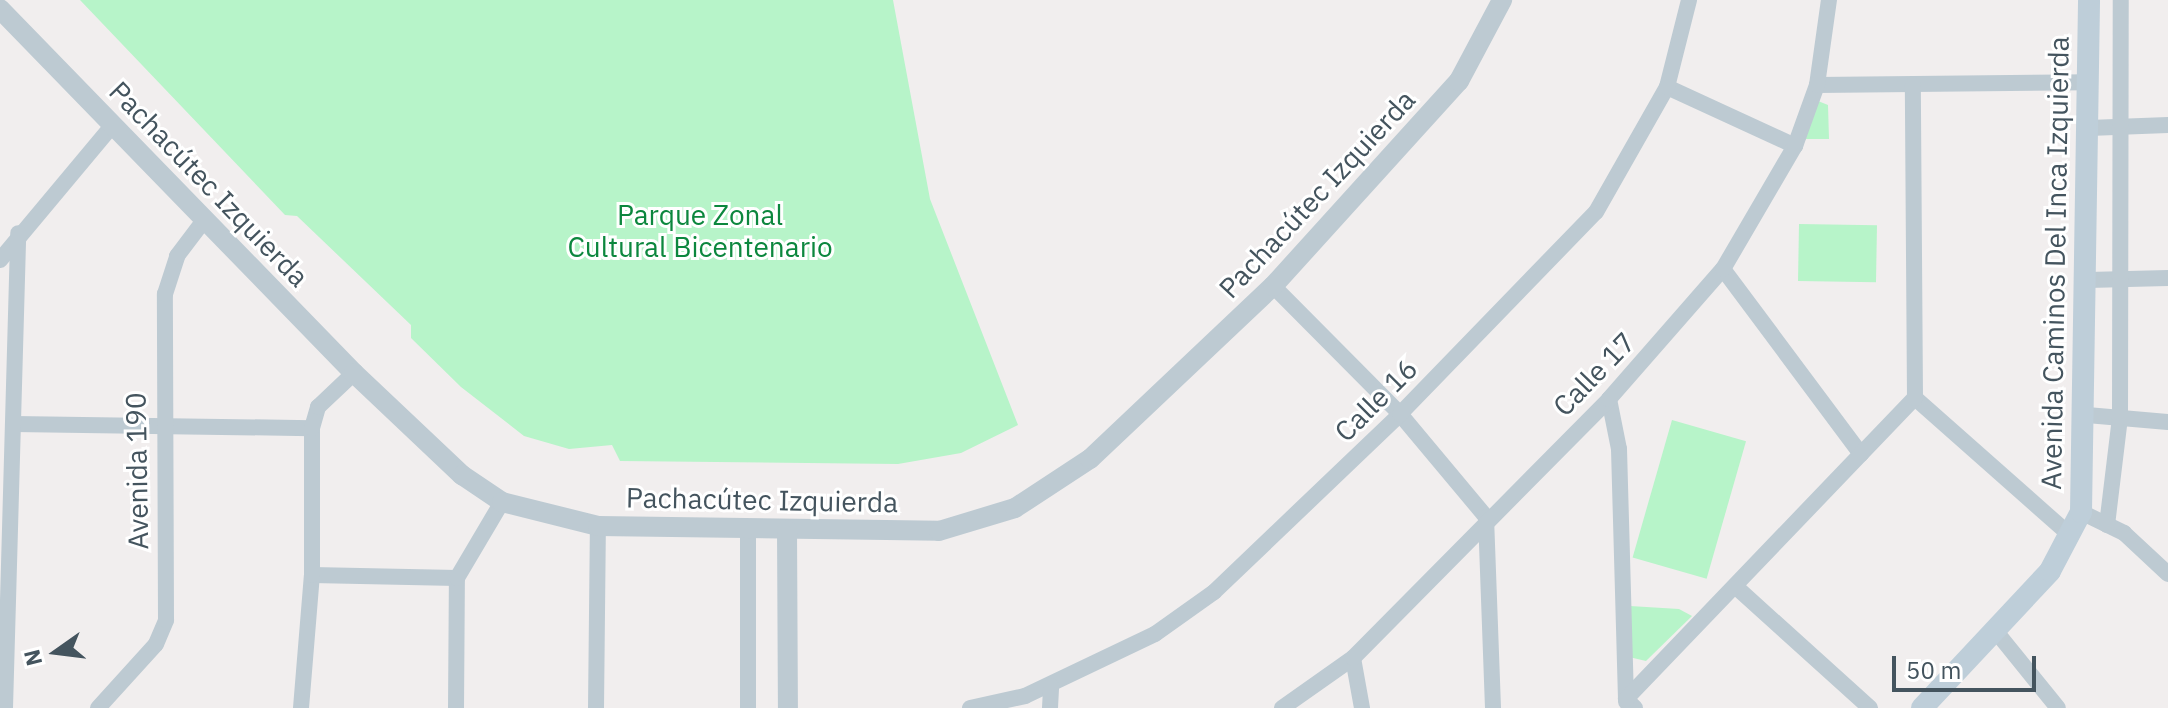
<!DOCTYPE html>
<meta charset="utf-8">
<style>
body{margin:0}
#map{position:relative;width:2168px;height:708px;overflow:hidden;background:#f1eeee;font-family:"IBM Plex Sans",sans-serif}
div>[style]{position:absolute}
.green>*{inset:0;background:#b7f4c9;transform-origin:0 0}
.minor>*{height:16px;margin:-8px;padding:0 8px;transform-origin:8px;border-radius:8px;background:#bdcad2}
.tertiary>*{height:20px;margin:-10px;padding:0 10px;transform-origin:10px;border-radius:10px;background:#bdcad2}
.secondary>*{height:22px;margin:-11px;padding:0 11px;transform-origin:11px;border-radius:11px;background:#beced9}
span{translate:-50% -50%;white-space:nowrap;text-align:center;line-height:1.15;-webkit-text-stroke:6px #fff;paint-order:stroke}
.street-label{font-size:28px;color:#44545e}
.park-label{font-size:28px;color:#0c873e}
.north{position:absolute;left:16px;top:612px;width:80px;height:80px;-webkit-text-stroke:6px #fff;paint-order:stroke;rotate:256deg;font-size:22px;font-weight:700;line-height:32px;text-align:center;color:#44545e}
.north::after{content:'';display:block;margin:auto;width:28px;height:36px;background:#44545e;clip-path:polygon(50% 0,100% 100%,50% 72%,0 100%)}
.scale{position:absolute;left:1892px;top:656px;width:144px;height:36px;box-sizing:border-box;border:4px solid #44545e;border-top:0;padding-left:10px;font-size:24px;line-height:28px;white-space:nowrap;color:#44545e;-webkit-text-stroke:6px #fff;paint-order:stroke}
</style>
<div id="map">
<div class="green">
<i style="clip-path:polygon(80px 0,893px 0,930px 199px,1018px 425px,961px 453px,898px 464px,620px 461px,612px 445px,569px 449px,524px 436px,461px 387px,411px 338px,411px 325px,297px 216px,285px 215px)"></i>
<i style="clip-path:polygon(1818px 101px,1828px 105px,1829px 139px,1802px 139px)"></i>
<i style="left:1799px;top:224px;width:78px;height:57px;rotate:1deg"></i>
<i style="left:1672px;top:420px;width:77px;height:143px;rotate:16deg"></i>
<i style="clip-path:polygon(1630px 606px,1679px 609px,1692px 616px,1646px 661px,1629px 657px)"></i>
</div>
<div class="minor">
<i style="left:1817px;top:85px;width:272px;rotate:-0.6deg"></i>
<i style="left:1667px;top:87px;width:141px;rotate:24.7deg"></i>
<i style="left:2089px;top:128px;width:79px;rotate:-2.2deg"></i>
<i style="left:0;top:260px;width:176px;rotate:-50.1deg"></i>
<i style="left:1723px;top:269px;width:231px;rotate:53.3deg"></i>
<i style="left:2088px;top:280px;width:80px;rotate:-1.4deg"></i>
<i style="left:1273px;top:286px;width:180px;rotate:45.2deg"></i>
<i style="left:1400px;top:414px;width:134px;rotate:50.1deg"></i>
<i style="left:1486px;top:517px;width:191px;rotate:87.9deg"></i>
<i style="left:1915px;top:398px;width:208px;rotate:41.5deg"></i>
<i style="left:1609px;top:399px;width:51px;rotate:78.7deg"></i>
<i style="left:1619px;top:449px;width:253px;rotate:88.4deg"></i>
<i style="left:2087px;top:415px;width:81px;rotate:4.9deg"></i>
<i style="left:14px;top:424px;width:298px;rotate:0.8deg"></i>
<i style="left:2081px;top:512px;width:48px;rotate:26deg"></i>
<i style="left:2124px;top:533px;width:60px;rotate:43deg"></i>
<i style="left:2107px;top:525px;width:108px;rotate:-83.1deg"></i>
<i style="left:2120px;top:418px;width:418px;rotate:-89.9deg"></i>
<i style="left:748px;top:530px;width:178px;rotate:90deg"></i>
<i style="left:312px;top:575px;width:145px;rotate:1.2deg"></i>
<i style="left:1735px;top:586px;width:182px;rotate:42.1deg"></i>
<i style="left:1998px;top:634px;width:95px;rotate:51deg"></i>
<i style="left:1353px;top:658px;width:51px;rotate:79.8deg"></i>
<i style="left:5px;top:708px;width:475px;rotate:-88.4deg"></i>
<i style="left:98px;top:708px;width:86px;rotate:-47.8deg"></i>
<i style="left:156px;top:644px;width:26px;rotate:-67deg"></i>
<i style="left:166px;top:620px;width:326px;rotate:-90.2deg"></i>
<i style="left:165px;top:294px;width:40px;rotate:-72deg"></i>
<i style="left:177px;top:256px;width:46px;rotate:-52.9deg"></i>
<i style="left:301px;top:708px;width:133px;rotate:-85.3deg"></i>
<i style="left:312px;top:575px;width:147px;rotate:-90deg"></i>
<i style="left:312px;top:428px;width:22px;rotate:-74deg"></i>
<i style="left:318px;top:407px;width:50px;rotate:-43.4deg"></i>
<i style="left:456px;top:708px;width:130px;rotate:-89.6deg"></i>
<i style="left:457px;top:578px;width:88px;rotate:-59.4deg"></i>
<i style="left:596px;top:708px;width:182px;rotate:-89.4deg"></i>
<i style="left:970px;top:708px;width:56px;rotate:-12.3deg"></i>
<i style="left:1025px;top:696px;width:144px;rotate:-25.5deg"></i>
<i style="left:1155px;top:634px;width:72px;rotate:-35.4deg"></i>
<i style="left:1214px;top:592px;width:257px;rotate:-43.7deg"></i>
<i style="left:1400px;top:414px;width:281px;rotate:-45.9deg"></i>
<i style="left:1596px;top:212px;width:144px;rotate:-60.4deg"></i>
<i style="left:1667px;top:87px;width:90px;rotate:-75.8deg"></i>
<i style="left:1050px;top:708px;width:22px;rotate:-87deg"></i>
<i style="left:1282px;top:708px;width:87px;rotate:-35.2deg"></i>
<i style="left:1353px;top:658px;width:364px;rotate:-45.3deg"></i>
<i style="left:1609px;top:399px;width:173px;rotate:-48.8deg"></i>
<i style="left:1723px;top:269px;width:143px;rotate:-59.7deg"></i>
<i style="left:1795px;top:146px;width:65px;rotate:-70.2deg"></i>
<i style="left:1817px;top:85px;width:86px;rotate:-82deg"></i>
<i style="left:1635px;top:708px;width:13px;rotate:-135deg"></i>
<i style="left:1626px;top:699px;width:417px;rotate:-46.2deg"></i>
<i style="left:1915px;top:398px;width:313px;rotate:-90.4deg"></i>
</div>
<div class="tertiary">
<i style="left:0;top:9px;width:508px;rotate:45.8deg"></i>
<i style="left:354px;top:373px;width:149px;rotate:43.4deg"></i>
<i style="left:462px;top:475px;width:48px;rotate:34deg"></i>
<i style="left:502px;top:502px;width:99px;rotate:14deg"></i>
<i style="left:598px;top:526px;width:341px;rotate:0.8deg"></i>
<i style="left:939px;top:531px;width:79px;rotate:-16.8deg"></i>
<i style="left:1015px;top:508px;width:90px;rotate:-33.2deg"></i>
<i style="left:1090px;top:459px;width:252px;rotate:-43.4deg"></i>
<i style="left:1273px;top:286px;width:277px;rotate:-47.8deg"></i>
<i style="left:1459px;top:81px;width:92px;rotate:-62deg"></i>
<i style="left:787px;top:530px;width:178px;rotate:89.7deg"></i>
</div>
<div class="secondary">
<i style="left:1922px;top:708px;width:187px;rotate:-46.9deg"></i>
<i style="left:2050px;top:571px;width:67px;rotate:-62.3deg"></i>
<i style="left:2081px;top:512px;width:512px;rotate:-89.1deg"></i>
</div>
<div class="street-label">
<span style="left:209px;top:184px;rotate:46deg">Pachacútec Izquierda</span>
<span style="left:1317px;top:194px;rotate:-47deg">Pachacútec Izquierda</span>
<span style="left:2055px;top:263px;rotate:-89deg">Avenida Caminos Del Inca Izquierda</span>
<span style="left:1594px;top:374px;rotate:-46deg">Calle 17</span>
<span style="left:1376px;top:400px;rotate:-45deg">Calle 16</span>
<span style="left:137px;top:471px;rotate:-91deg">Avenida 190</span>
<span style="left:762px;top:500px;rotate:1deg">Pachacútec Izquierda</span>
</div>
<div class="park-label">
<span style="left:700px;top:231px">Parque Zonal<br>Cultural Bicentenario</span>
</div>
<div class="north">N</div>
<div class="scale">50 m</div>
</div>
